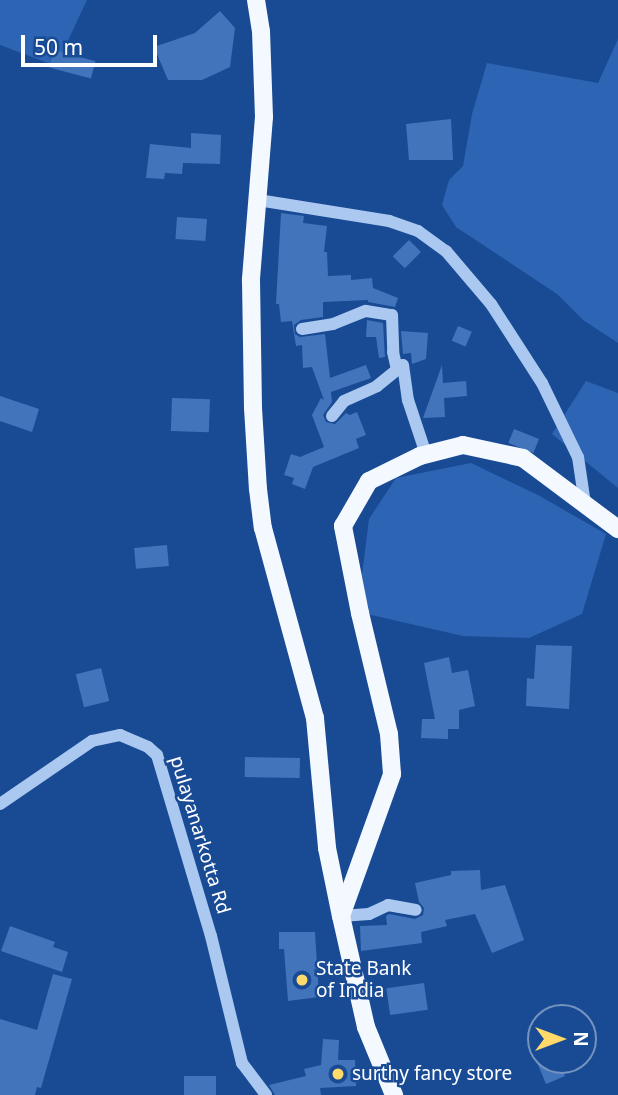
<!DOCTYPE html>
<style>
body{margin:0}
#map{position:relative;width:618px;height:1095px;overflow:hidden;background:#194b95;font-family:"Noto Sans",sans-serif}
div>[style]{position:absolute}
.green>*{inset:0;background:#2d64b3}
.building>*{inset:0;background:#4274bc;transform-origin:0 0}
.minor>*{height:12px;margin:-6px;padding:0 6px;transform-origin:6px;border-radius:6px;background:#abc8f0}
.major>*{height:18px;margin:-9px;padding:0 9px;transform-origin:9px;border-radius:9px;background:#f4f8ff}
.dots>*{width:19px;height:19px;translate:-50% -50%;box-sizing:border-box;border:4px solid #194b95;border-radius:50%}
span{translate:-50% -50%;white-space:nowrap;text-align:center;line-height:1.15;-webkit-text-stroke:5px #194b95;paint-order:stroke}
.street-label{font-size:19px;color:#fff}
.poi-label{font-size:19px;color:#fff}
.left{translate:0 -50%;text-align:left}
.north{position:absolute;left:527px;top:1004px;width:70px;height:70px;box-sizing:border-box;background:#194b95;border:2px solid #7593bf;border-radius:50%;rotate:90deg;font-size:19px;font-weight:700;line-height:28px;text-align:center;color:#fff}
.north::after{content:'';display:block;margin:auto;width:24px;height:32px;background:#ffda6a;clip-path:polygon(50% 0,100% 100%,50% 72%,0 100%)}
.scale{position:absolute;left:21px;top:35px;width:136px;height:32px;box-sizing:border-box;border:4px solid #fff;border-top:0;padding-left:9px;font-size:21px;line-height:24px;white-space:nowrap;color:#fff;-webkit-text-stroke:5px #194b95;paint-order:stroke}
</style>
<div id="map">
<div class="green">
<i style="clip-path:polygon(0 0,87px 0,56px 66px,0 45px)"></i>
<i style="clip-path:polygon(618px 39px,618px 343px,583px 320px,557px 294px,456px 227px,442px 205px,449px 180px,463px 166px,472px 114px,487px 63px,598px 83px)"></i>
<i style="clip-path:polygon(586px 381px,618px 393px,618px 488px,552px 434px)"></i>
<i style="clip-path:polygon(471px 463px,538px 495px,606px 534px,582px 614px,529px 638px,463px 636px,367px 614px,362px 575px,369px 519px,396px 478px)"></i>
</div>
<div class="building">
<i style="clip-path:polygon(220px 11px,235px 28px,230px 67px,202px 80px,168px 80px,154px 47px,195px 33px)"></i>
<i style="left:54px;top:50px;width:43px;height:18px;rotate:15deg"></i>
<i style="clip-path:polygon(451px 119px,453px 160px,409px 160px,406px 124px)"></i>
<i style="clip-path:polygon(191px 133px,221px 135px,220px 164px,183px 163px,182px 174px,165px 173px,164px 179px,146px 178px,150px 144px,191px 148px)"></i>
<i style="clip-path:polygon(281px 213px,304px 216px,303px 223px,327px 226px,324px 252px,327px 252px,328px 276px,351px 275px,351px 280px,372px 278px,373px 288px,398px 298px,395px 307px,368px 302px,368px 300px,323px 302px,323px 317px,301px 320px,294px 325px,295px 334px,300px 337px,325px 334px,330px 378px,366px 365px,371px 378px,331px 392px,332px 402px,323px 415px,326px 422px,335px 424px,346px 413px,350px 415px,357px 412px,366px 435px,356px 439px,359px 448px,313px 467px,305px 489px,292px 484px,294px 478px,284px 475px,291px 454px,300px 457px,324px 447px,312px 415px,321px 398px,324px 400px,312px 367px,303px 368px,302px 345px,296px 346px,292px 321px,281px 322px,279px 304px,276px 304px)"></i>
<i style="left:177px;top:217px;width:30px;height:22px;rotate:4deg"></i>
<i style="left:409px;top:240px;width:17px;height:23px;rotate:45deg"></i>
<i style="clip-path:polygon(367px 320px,383px 323px,385px 357px,379px 358px,376px 337px,366px 337px)"></i>
<i style="left:458px;top:326px;width:15px;height:16px;rotate:23deg"></i>
<i style="clip-path:polygon(401px 331px,428px 333px,426px 359px,412px 364px,411px 353px,403px 354px)"></i>
<i style="clip-path:polygon(442px 365px,443px 383px,466px 381px,467px 396px,444px 398px,445px 417px,423px 418px)"></i>
<i style="clip-path:polygon(0 396px,39px 409px,32px 432px,0 421px)"></i>
<i style="left:172px;top:398px;width:38px;height:33px;rotate:2deg"></i>
<i style="left:514px;top:429px;width:27px;height:15px;rotate:22deg"></i>
<i style="left:167px;top:545px;width:21px;height:33px;rotate:85deg"></i>
<i style="clip-path:polygon(536px 645px,572px 646px,569px 709px,526px 706px,527px 678px,534px 679px)"></i>
<i style="clip-path:polygon(449px 657px,452px 673px,468px 670px,475px 706px,459px 710px,459px 729px,448px 729px,448px 739px,421px 738px,422px 719px,435px 719px,424px 663px)"></i>
<i style="left:101px;top:668px;width:34px;height:26px;rotate:76deg"></i>
<i style="left:245px;top:757px;width:55px;height:20px;rotate:1deg"></i>
<i style="clip-path:polygon(480px 870px,481px 890px,505px 885px,524px 940px,492px 953px,475px 914px,445px 920px,447px 926px,421px 932px,422px 943px,361px 951px,360px 926px,387px 925px,386px 916px,389px 914px,415px 919px,423px 915px,424px 908px,419px 902px,415px 883px,451px 875px,451px 871px)"></i>
<i style="clip-path:polygon(10px 926px,55px 942px,53px 947px,68px 952px,62px 972px,1px 951px)"></i>
<i style="clip-path:polygon(279px 932px,315px 932px,319px 997px,288px 1001px,284px 949px,279px 949px)"></i>
<i style="clip-path:polygon(53px 974px,72px 979px,41px 1088px,37px 1087px,35px 1095px,0 1095px,0 1019px,37px 1030px)"></i>
<i style="left:424px;top:983px;width:27px;height:38px;rotate:82deg"></i>
<i style="clip-path:polygon(323px 1039px,339px 1040px,338px 1060px,355px 1060px,356px 1086px,320px 1088px,321px 1095px,275px 1095px,269px 1085px,306px 1076px,304px 1069px,321px 1065px)"></i>
<i style="clip-path:polygon(536px 1060px,558px 1060px,565px 1076px,546px 1084px)"></i>
<i style="left:216px;top:1076px;width:19px;height:32px;rotate:90deg"></i>
</div>
<div class="minor">
<i style="left:258px;top:200px;width:133px;rotate:9.1deg"></i>
<i style="left:389px;top:221px;width:31px;rotate:19deg"></i>
<i style="left:418px;top:231px;width:34px;rotate:36deg"></i>
<i style="left:446px;top:251px;width:70px;rotate:49.7deg"></i>
<i style="left:491px;top:304px;width:94px;rotate:57.2deg"></i>
<i style="left:542px;top:383px;width:82px;rotate:64.1deg"></i>
<i style="left:578px;top:457px;width:48px;rotate:81.5deg"></i>
<i style="left:302px;top:329px;width:31px;rotate:-9deg"></i>
<i style="left:333px;top:324px;width:35px;rotate:-22deg"></i>
<i style="left:366px;top:311px;width:26px;rotate:9deg"></i>
<i style="left:392px;top:315px;width:37px;rotate:88deg"></i>
<i style="left:393px;top:352px;width:17px;rotate:77deg"></i>
<i style="left:332px;top:416px;width:19px;rotate:-51deg"></i>
<i style="left:344px;top:401px;width:36px;rotate:-24deg"></i>
<i style="left:377px;top:386px;width:33px;rotate:-39deg"></i>
<i style="left:403px;top:365px;width:35px;rotate:82deg"></i>
<i style="left:408px;top:400px;width:57px;rotate:71.6deg"></i>
<i style="left:0;top:804px;width:112px;rotate:-34.4deg"></i>
<i style="left:92px;top:741px;width:29px;rotate:-12deg"></i>
<i style="left:120px;top:735px;width:30px;rotate:23deg"></i>
<i style="left:148px;top:747px;width:12px;rotate:42deg"></i>
<i style="left:157px;top:755px;width:189px;rotate:73.4deg"></i>
<i style="left:211px;top:936px;width:131px;rotate:76.3deg"></i>
<i style="left:242px;top:1063px;width:40px;rotate:53deg"></i>
<i style="left:341px;top:916px;width:28px;rotate:-4deg"></i>
<i style="left:369px;top:914px;width:21px;rotate:-25deg"></i>
<i style="left:388px;top:905px;width:28px;rotate:10deg"></i>
</div>
<div class="major">
<i style="left:256px;top:0;width:31px;rotate:81deg"></i>
<i style="left:261px;top:31px;width:86px;rotate:88deg"></i>
<i style="left:264px;top:117px;width:164px;rotate:94.6deg"></i>
<i style="left:251px;top:280px;width:128px;rotate:89.1deg"></i>
<i style="left:253px;top:408px;width:81px;rotate:86.5deg"></i>
<i style="left:258px;top:489px;width:39px;rotate:83deg"></i>
<i style="left:263px;top:528px;width:197px;rotate:74.7deg"></i>
<i style="left:315px;top:718px;width:131px;rotate:84.7deg"></i>
<i style="left:327px;top:848px;width:69px;rotate:78.4deg"></i>
<i style="left:341px;top:916px;width:114px;rotate:77.3deg"></i>
<i style="left:366px;top:1027px;width:74px;rotate:67.6deg"></i>
<i style="left:341px;top:916px;width:151px;rotate:-70.2deg"></i>
<i style="left:392px;top:774px;width:40px;rotate:-94.3deg"></i>
<i style="left:389px;top:734px;width:124px;rotate:-103.5deg"></i>
<i style="left:360px;top:613px;width:89px;rotate:-101.1deg"></i>
<i style="left:343px;top:526px;width:52px;rotate:-60deg"></i>
<i style="left:369px;top:481px;width:57px;rotate:-26.1deg"></i>
<i style="left:420px;top:456px;width:44px;rotate:-14.3deg"></i>
<i style="left:463px;top:445px;width:61px;rotate:12.2deg"></i>
<i style="left:523px;top:458px;width:119px;rotate:36.8deg"></i>
</div>
<div class="dots">
<i style="left:302px;top:980px;background:#ffda6a"></i>
<i style="left:338px;top:1074px;background:#ffda6a"></i>
</div>
<div class="street-label">
<span style="left:200px;top:835px;rotate:73deg">pulayanarkotta Rd</span>
</div>
<div class="poi-label">
<span class="left" style="left:316px;top:980px">State Bank<br>of India</span>
<span class="left" style="left:352px;top:1074px">surthy fancy store</span>
</div>
<div class="north">N</div>
<div class="scale">50 m</div>
</div>
